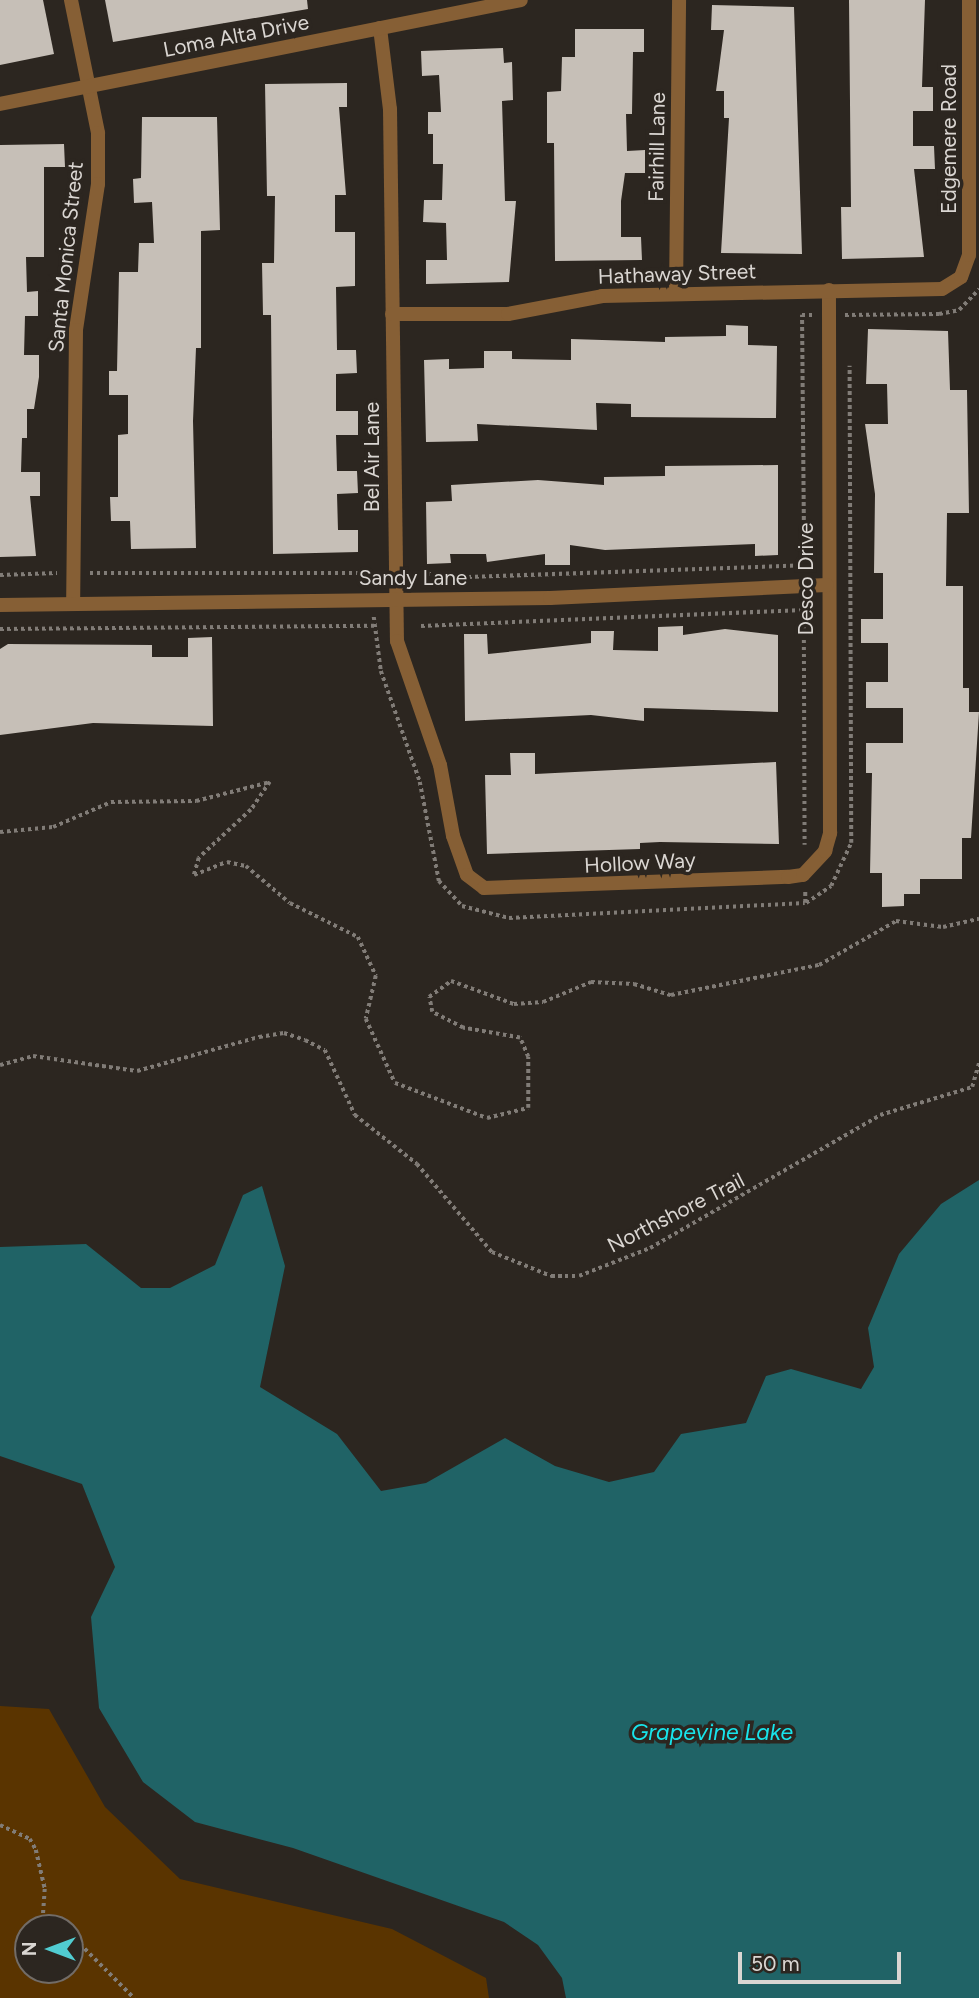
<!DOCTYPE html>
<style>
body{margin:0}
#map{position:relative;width:979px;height:1998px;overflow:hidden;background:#2c2620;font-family:Figtree,sans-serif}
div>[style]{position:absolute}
.green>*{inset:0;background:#5a3400}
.water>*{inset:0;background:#206366}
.building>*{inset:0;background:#c6bfb7}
.path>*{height:3.5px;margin-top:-1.75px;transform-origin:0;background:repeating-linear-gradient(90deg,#817c77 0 3.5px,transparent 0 7px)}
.street>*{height:14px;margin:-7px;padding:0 7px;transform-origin:7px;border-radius:7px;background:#865f35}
span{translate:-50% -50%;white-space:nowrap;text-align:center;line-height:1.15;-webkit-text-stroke:7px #2c2620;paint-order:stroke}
.street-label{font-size:21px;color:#dad6d2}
.water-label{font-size:23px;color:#18e4eb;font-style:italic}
.north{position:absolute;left:14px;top:1914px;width:70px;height:70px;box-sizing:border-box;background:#2c2620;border:2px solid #726c67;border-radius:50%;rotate:270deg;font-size:19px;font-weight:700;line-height:28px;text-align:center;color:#dad6d2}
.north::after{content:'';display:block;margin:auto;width:24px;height:32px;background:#51ccd1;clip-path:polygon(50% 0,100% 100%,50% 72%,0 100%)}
.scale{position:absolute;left:738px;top:1952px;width:163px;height:32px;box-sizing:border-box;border:4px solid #dad6d2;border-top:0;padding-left:9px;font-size:21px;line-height:24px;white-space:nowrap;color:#dad6d2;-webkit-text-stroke:5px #2c2620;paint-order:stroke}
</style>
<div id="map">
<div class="green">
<i style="clip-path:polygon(evenodd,0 1706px,49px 1709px,105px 1807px,180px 1879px,392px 1929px,486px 1978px,489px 1998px,0 1998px,0 1706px,28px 1928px,70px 1928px,70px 1970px,28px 1970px,28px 1928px)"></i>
</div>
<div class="water">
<i style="clip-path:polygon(979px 1180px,979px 1998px,566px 1998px,562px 1978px,538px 1945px,504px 1922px,293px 1848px,195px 1822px,143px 1782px,99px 1708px,91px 1617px,115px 1567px,82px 1484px,0 1456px,0 1247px,86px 1244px,141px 1288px,170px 1288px,215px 1265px,243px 1195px,262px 1186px,285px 1266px,260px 1387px,337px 1434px,381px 1491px,426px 1483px,505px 1438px,555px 1466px,609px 1482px,654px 1472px,681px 1434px,746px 1423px,766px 1376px,791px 1369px,861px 1389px,874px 1367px,868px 1328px,899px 1254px,941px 1204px)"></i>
</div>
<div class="building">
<i style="clip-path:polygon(0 0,43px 0,54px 54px,0 65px)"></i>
<i style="clip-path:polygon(105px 0,307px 0,308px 9px,113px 42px)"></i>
<i style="clip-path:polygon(849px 0,925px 0,922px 87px,933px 87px,933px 111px,913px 111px,913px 146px,934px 146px,935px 169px,914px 169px,924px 257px,842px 259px,841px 207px,851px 207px)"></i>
<i style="clip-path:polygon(712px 5px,794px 7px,802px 254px,721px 253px,729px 118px,724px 118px,724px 91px,716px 91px,724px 30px,711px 30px)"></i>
<i style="clip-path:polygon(575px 29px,644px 29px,644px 52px,633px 52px,632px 114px,626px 114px,627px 151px,645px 150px,645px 173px,625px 173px,621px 201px,621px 237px,641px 237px,642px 260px,555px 261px,554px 143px,547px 143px,547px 92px,561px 91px,562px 57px,575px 57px)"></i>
<i style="clip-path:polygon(503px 48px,504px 63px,512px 62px,513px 100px,502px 101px,505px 201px,516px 201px,509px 282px,426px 284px,426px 260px,447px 260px,446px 223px,423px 222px,424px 200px,442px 200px,443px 164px,433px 164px,433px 134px,428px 134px,428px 112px,441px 112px,439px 75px,422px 76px,421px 51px)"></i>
<i style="clip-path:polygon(347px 83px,347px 107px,339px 107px,346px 195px,335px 195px,335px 232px,355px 232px,355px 286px,336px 287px,337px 350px,356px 350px,357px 373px,336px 374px,336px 411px,358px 411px,358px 435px,336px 435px,337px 471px,357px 471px,358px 493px,337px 494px,338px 530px,358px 530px,358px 552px,273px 554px,271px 315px,263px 315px,262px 263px,274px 263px,275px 196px,267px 196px,265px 84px)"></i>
<i style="clip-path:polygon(142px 117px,217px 117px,220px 230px,201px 231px,201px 348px,196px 348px,193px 421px,196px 548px,131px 549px,130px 521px,111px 521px,110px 497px,118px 497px,118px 435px,128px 434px,128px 395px,109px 395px,109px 371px,117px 371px,119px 272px,138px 272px,139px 243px,154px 243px,152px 202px,134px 203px,133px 179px,141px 178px)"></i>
<i style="clip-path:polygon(64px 144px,65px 167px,44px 167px,44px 257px,26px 257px,27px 292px,38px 291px,38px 316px,25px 316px,24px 355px,39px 355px,39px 377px,34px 409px,27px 409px,27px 438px,22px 438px,21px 472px,40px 472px,40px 496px,30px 496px,36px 556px,0 557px,0 145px)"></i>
<i style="clip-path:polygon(726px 325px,748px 326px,748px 345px,777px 346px,776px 418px,631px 417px,631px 404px,596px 403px,597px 430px,477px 424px,478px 441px,426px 442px,424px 360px,449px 359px,449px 369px,484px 368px,484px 351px,512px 351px,512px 359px,571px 360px,571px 339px,665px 342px,665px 337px,726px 336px)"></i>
<i style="clip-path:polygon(868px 329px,948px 331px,950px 390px,967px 390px,969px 513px,947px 513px,946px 586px,963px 586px,963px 688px,969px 688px,969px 712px,979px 712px,971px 838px,962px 838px,962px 879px,920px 879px,920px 894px,904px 894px,904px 906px,882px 907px,882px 873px,870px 873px,872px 773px,866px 773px,866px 743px,903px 743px,903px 708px,866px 708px,866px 682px,888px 682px,888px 643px,861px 643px,861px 619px,883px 619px,883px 573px,874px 573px,875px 494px,865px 424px,888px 424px,887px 384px,866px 384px)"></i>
<i style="clip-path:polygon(778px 465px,778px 555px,755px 556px,755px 544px,605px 550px,570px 545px,570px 565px,545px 565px,545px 554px,487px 562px,486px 554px,450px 554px,451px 563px,427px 564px,426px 502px,452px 501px,451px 485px,538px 480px,604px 485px,604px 477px,665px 476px,665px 466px)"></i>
<i style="clip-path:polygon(683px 626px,683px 635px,725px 629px,778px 635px,778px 712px,644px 708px,644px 721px,591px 715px,465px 721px,464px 634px,487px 634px,488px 654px,591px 643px,591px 631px,614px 631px,613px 650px,658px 651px,658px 627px)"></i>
<i style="clip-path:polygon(212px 637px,213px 726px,93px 723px,0 735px,0 649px,8px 644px,152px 645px,152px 657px,188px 657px,188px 638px)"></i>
<i style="clip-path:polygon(510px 753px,535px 753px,535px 774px,776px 762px,779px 844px,660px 842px,640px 843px,640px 849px,487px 854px,485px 775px,511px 775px)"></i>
</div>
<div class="path">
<i style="left:845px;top:315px;width:94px;rotate:-0.6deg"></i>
<i style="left:939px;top:314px;width:20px;rotate:-11deg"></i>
<i style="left:959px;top:310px;width:29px;rotate:-46deg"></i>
<i style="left:804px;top:569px;width:254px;rotate:-90.5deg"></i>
<i style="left:802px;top:315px;width:11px"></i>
<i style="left:90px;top:573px;width:284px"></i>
<i style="left:374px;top:573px;width:9px;rotate:90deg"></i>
<i style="left:427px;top:573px;width:14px;rotate:21deg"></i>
<i style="left:440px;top:578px;width:364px;rotate:-2deg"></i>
<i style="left:0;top:575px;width:57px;rotate:-2deg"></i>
<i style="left:804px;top:605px;width:240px;rotate:89.8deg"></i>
<i style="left:374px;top:617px;width:54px;rotate:82.6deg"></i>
<i style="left:381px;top:671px;width:118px;rotate:70.6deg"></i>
<i style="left:420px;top:782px;width:101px;rotate:79.1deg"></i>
<i style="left:439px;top:881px;width:34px;rotate:47deg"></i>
<i style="left:462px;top:906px;width:49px;rotate:14.3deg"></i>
<i style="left:509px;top:918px;width:296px;rotate:-2.9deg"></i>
<i style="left:805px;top:903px;width:11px;rotate:-90deg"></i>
<i style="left:421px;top:626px;width:383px;rotate:-2.4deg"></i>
<i style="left:0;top:629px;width:374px;rotate:-0.5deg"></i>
<i style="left:0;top:832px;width:53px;rotate:-5.4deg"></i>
<i style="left:53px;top:827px;width:63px;rotate:-23.3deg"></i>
<i style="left:111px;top:802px;width:85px;rotate:-0.7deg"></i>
<i style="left:196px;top:801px;width:76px;rotate:-14.4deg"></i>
<i style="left:270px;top:782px;width:34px;rotate:124deg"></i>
<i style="left:251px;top:810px;width:71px;rotate:137.3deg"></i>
<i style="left:199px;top:858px;width:18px;rotate:106deg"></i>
<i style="left:194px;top:875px;width:35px;rotate:-22deg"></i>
<i style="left:227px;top:862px;width:19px;rotate:12deg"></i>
<i style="left:246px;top:866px;width:57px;rotate:40.1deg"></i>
<i style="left:290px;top:903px;width:76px;rotate:26.6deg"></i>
<i style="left:358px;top:937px;width:43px;rotate:65.2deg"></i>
<i style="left:376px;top:976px;width:44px;rotate:103.1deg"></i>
<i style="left:366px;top:1019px;width:70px;rotate:65.6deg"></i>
<i style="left:395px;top:1083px;width:98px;rotate:20.8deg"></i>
<i style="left:487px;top:1118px;width:42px;rotate:-13.7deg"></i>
<i style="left:528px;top:1108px;width:51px;rotate:-90deg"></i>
<i style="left:528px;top:1057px;width:21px;rotate:-113deg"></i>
<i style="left:520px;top:1038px;width:58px;rotate:-170deg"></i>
<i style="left:463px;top:1028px;width:35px;rotate:-153deg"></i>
<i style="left:432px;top:1012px;width:15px;rotate:-101deg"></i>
<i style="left:429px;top:997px;width:27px;rotate:-36deg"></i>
<i style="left:451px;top:981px;width:67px;rotate:20.1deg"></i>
<i style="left:514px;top:1004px;width:29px;rotate:-4deg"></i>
<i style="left:543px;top:1002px;width:52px;rotate:-22.6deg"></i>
<i style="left:591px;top:982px;width:43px;rotate:2.7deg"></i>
<i style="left:634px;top:984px;width:39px;rotate:17deg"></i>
<i style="left:671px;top:995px;width:151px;rotate:-11.5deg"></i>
<i style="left:819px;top:965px;width:89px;rotate:-29.7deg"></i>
<i style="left:896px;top:921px;width:47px;rotate:7.3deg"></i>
<i style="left:943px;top:927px;width:37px;rotate:-13deg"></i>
<i style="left:806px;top:903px;width:30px;rotate:-34deg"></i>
<i style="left:831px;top:886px;width:47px;rotate:-65.1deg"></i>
<i style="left:851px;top:843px;width:477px;rotate:-90.2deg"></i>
<i style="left:0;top:1065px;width:34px;rotate:-15deg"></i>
<i style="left:33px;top:1056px;width:105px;rotate:8.2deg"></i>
<i style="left:137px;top:1071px;width:127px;rotate:-15.6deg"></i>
<i style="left:259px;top:1037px;width:25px;rotate:-9deg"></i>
<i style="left:284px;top:1033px;width:22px;rotate:18deg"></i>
<i style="left:305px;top:1040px;width:22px;rotate:27deg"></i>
<i style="left:325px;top:1050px;width:72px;rotate:65.2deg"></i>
<i style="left:355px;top:1115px;width:79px;rotate:38.3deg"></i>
<i style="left:417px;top:1164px;width:116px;rotate:49.6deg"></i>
<i style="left:492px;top:1252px;width:64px;rotate:22.1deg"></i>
<i style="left:551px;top:1276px;width:28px"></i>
<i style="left:579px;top:1276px;width:76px;rotate:-21.5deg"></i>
<i style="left:650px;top:1248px;width:266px;rotate:-30deg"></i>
<i style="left:880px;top:1115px;width:96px;rotate:-16.9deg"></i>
<i style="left:972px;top:1087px;width:26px;rotate:-74deg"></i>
<i style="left:0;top:1825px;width:33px;rotate:25deg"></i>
<i style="left:30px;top:1839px;width:13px;rotate:61deg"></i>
<i style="left:36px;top:1850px;width:40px;rotate:77deg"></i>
<i style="left:45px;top:1889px;width:32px;rotate:94deg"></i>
<i style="left:43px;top:1921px;width:11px;rotate:38deg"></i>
<i style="left:70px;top:1934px;width:91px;rotate:45deg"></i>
</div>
<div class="street">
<i style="left:71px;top:0;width:136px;rotate:78.5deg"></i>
<i style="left:98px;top:133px;width:51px;rotate:90deg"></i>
<i style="left:98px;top:184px;width:148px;rotate:98.6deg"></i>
<i style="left:76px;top:330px;width:274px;rotate:90.6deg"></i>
<i style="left:380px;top:28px;width:82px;rotate:83deg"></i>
<i style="left:390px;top:109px;width:532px;rotate:89.25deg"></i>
<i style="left:397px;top:641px;width:131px;rotate:70.9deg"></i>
<i style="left:440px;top:765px;width:72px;rotate:79.6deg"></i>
<i style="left:453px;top:836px;width:41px;rotate:70.3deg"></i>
<i style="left:467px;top:875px;width:21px;rotate:37deg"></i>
<i style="left:484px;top:888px;width:304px;rotate:-2.1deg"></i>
<i style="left:788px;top:877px;width:15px;rotate:-8deg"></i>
<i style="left:803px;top:875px;width:33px;rotate:-47deg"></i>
<i style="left:825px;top:851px;width:19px;rotate:-74deg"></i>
<i style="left:830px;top:833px;width:543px;rotate:-90.11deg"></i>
<i style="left:0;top:104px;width:531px;rotate:-11.29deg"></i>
<i style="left:676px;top:294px;width:294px;rotate:-89.4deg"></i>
<i style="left:392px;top:314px;width:116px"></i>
<i style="left:508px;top:314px;width:96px;rotate:-10.8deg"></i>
<i style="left:602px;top:296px;width:340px;rotate:-1.2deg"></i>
<i style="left:942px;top:289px;width:22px;rotate:-32deg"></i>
<i style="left:961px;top:277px;width:23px;rotate:-70deg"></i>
<i style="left:969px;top:255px;width:255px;rotate:-90deg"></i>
<i style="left:0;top:605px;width:550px;rotate:-0.73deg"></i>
<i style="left:550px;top:598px;width:277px;rotate:-2.7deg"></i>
</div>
<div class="street-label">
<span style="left:236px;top:36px;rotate:-11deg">Loma Alta Drive</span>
<span style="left:949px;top:139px;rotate:-90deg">Edgemere Road</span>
<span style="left:657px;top:147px;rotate:-89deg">Fairhill Lane</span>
<span style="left:66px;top:257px;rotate:-84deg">Santa Monica Street</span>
<span style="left:677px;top:274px;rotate:-2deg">Hathaway Street</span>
<span style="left:372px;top:457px;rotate:-90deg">Bel Air Lane</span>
<span style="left:413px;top:578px">Sandy Lane</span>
<span style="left:806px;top:579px;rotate:-90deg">Desco Drive</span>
<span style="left:640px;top:863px;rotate:-3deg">Hollow Way</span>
<span style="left:676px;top:1213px;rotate:-27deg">Northshore Trail</span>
</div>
<div class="water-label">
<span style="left:712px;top:1732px">Grapevine Lake</span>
</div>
<div class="north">N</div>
<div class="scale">50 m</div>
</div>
